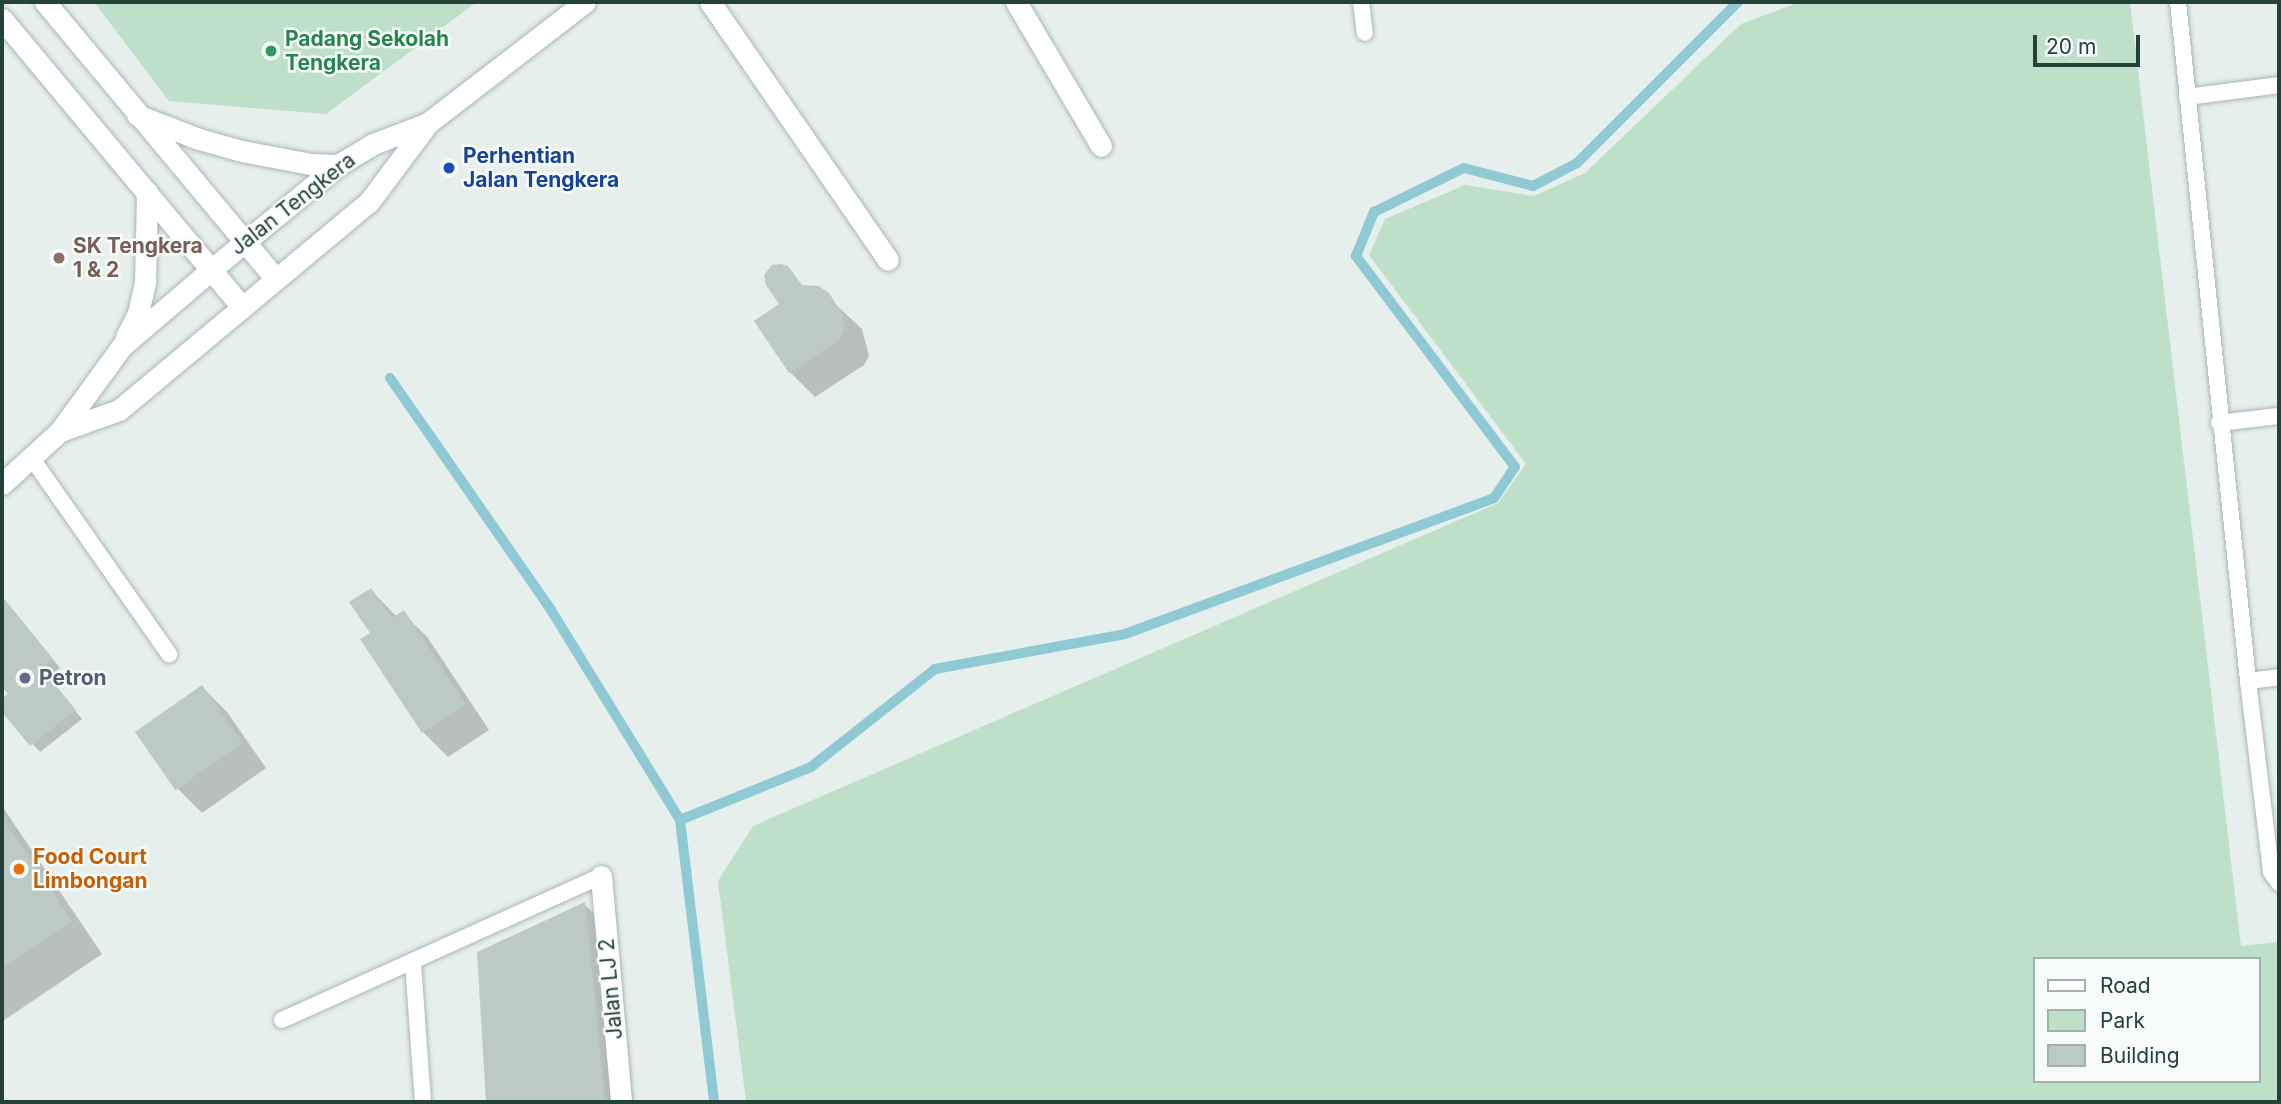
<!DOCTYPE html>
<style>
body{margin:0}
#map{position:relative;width:2281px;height:1104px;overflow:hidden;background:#e6efeb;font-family:Inter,sans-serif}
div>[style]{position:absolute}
.green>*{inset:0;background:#bfe0c8}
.shadow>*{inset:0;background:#0003}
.stream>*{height:10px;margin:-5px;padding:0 5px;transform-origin:5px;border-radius:5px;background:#8ec9d4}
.building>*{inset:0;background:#bbcac4;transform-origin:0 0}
.roads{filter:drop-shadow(0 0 2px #a8b8b2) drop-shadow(0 0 2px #a8b8b2)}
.service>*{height:16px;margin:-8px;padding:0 8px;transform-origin:8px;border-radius:8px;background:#fff}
.minor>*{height:21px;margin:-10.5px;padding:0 10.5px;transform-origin:10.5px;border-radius:10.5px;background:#fff}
.tertiary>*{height:21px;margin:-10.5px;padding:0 10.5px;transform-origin:10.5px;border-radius:10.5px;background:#fff}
.secondary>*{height:21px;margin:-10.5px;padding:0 10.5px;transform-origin:10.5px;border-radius:10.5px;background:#fff}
.dots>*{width:19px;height:19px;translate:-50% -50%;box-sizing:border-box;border:4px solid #f7fbf9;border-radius:50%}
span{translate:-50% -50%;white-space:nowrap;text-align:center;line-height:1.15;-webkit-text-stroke:5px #f7fbf9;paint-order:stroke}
.leisure-label{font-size:21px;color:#27864d;font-weight:700}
.left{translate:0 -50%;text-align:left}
.transit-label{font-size:21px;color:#164399;font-weight:700}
.street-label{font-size:21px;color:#24423a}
.education-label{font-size:21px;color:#785e54;font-weight:700}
.service-label{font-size:21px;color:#4e5e75;font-weight:700}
.food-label{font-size:21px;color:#c56008;font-weight:700}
.frame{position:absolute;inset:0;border:4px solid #24423a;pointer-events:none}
.legend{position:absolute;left:2033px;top:957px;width:228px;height:126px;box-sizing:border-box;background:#f7fbf9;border:2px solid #a3b1ad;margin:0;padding:9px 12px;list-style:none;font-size:21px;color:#24423a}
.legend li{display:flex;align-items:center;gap:14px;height:35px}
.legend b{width:35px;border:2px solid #a3b1ad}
.scale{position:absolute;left:2033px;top:35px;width:107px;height:32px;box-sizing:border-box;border:4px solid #24423a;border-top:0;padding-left:9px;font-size:21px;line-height:24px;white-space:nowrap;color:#24423a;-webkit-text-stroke:5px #f7fbf9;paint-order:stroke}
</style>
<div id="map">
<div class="green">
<i style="clip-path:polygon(94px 2px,477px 2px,326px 114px,169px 101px)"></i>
<i style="clip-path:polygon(evenodd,1800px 2px,2130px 2px,2241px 946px,2279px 942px,2279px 1102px,746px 1102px,718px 881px,753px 826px,1498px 503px,1526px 464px,1369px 255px,1385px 219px,1465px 185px,1534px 196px,1585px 173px,1741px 24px,1800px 2px,2034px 959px,2258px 959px,2258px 1081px,2034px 1081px,2034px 959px)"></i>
</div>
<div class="shadow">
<i style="clip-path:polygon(802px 287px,818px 288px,862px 329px,869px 356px,864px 365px,815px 397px,790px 372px)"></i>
<i style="clip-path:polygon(371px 590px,397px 617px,403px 613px,428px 638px,489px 730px,448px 757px,423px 732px,362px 640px,372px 634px)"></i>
<i style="clip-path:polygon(2px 597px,60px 668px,48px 678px,82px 719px,40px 752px,2px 710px,2px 701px,10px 694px,2px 684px)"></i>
<i style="clip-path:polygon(202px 687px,227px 712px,266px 768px,202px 813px,177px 788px)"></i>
<i style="clip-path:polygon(2px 806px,102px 954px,3px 1021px,2px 1019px)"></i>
<i style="clip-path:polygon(584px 904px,616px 936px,633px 1102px,488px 1102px,479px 953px)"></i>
</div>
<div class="stream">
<i style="left:390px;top:378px;width:282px;rotate:55.2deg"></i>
<i style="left:551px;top:610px;width:246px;rotate:58.4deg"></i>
<i style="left:680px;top:820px;width:284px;rotate:83.1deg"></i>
<i style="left:680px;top:820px;width:141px;rotate:-22deg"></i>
<i style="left:811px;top:767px;width:158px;rotate:-38.3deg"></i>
<i style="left:935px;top:669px;width:193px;rotate:-10.4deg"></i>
<i style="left:1125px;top:634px;width:393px;rotate:-20.2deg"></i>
<i style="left:1494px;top:498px;width:37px;rotate:-56deg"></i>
<i style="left:1515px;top:467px;width:264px;rotate:-127deg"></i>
<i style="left:1356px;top:256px;width:48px;rotate:-67.8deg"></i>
<i style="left:1374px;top:212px;width:100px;rotate:-26.1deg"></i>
<i style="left:1464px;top:168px;width:71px;rotate:14.6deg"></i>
<i style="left:1533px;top:186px;width:50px;rotate:-27.6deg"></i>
<i style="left:1577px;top:163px;width:228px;rotate:-45deg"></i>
</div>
<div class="building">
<i style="clip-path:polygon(781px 264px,788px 266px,802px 285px,819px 286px,829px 293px,843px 315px,844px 330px,839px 340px,789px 373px,754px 321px,779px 304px,766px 285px,764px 275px,772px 265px)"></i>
<i style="clip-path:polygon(371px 588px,392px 618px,404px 610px,466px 704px,422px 733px,360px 639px,370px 633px,349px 602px)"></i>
<i style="clip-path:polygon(2px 596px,53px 659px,42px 669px,76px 710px,30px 746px,2px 712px,2px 699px,8px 694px,2px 687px)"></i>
<i style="left:202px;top:685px;width:71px;height:82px;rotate:55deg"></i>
<i style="clip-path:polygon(2px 818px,72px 921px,2px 968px)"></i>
<i style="clip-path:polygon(585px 902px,605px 1102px,486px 1102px,477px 952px)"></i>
</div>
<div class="roads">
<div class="service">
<i style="left:1361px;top:2px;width:31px;rotate:83deg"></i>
<i style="left:2178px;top:2px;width:683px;rotate:84.11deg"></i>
<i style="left:2248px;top:681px;width:192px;rotate:83.1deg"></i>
<i style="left:2271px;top:872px;width:14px;rotate:54deg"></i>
<i style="left:2187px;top:97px;width:93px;rotate:-7.4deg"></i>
<i style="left:2219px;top:423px;width:60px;rotate:-6.7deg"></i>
<i style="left:31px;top:457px;width:241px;rotate:55deg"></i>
<i style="left:2248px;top:681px;width:31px;rotate:-7deg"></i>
<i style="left:413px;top:963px;width:139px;rotate:85.9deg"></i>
<i style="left:282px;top:1020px;width:350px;rotate:-24.3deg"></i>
</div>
<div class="minor">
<i style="left:710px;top:2px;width:313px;rotate:55.4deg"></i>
<i style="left:1016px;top:2px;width:167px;rotate:59.4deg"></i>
<i style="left:601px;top:876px;width:227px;rotate:84.9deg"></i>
</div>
<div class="tertiary">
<i style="left:45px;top:2px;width:359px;rotate:50.2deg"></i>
<i style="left:2px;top:19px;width:373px;rotate:50.2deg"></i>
</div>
<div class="secondary">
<i style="left:137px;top:115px;width:66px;rotate:21.2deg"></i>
<i style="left:199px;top:139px;width:45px;rotate:15.6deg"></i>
<i style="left:242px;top:151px;width:69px;rotate:10.8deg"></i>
<i style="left:310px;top:164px;width:28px;rotate:2deg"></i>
<i style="left:126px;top:337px;width:27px;rotate:-63deg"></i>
<i style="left:138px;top:313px;width:32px;rotate:-77deg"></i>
<i style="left:145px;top:282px;width:90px;rotate:-88.7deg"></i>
<i style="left:60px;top:431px;width:63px;rotate:-19.6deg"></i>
<i style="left:119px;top:410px;width:325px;rotate:-39.8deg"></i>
<i style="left:369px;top:202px;width:99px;rotate:-53.2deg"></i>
<i style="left:428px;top:123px;width:198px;rotate:-37.6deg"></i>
<i style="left:2px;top:484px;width:79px;rotate:-42.4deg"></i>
<i style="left:60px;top:431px;width:105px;rotate:-53.9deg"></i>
<i style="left:122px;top:346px;width:118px;rotate:-40.5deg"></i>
<i style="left:212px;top:269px;width:163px;rotate:-39.5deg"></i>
<i style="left:338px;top:165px;width:41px;rotate:-31deg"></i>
<i style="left:373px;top:144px;width:59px;rotate:-20.9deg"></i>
</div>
</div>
<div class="dots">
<i style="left:271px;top:51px;background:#2e9e5b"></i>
<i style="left:449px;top:168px;background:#1a4fb4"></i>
<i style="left:59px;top:258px;background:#8d6e63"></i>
<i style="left:25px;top:678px;background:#5c6f8a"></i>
<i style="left:19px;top:869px;background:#e8710a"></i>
</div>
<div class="leisure-label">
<span class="left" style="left:285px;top:51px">Padang Sekolah<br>Tengkera</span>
</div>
<div class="transit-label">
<span class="left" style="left:463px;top:168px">Perhentian<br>Jalan Tengkera</span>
</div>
<div class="street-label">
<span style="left:293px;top:204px;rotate:-38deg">Jalan Tengkera</span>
<span style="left:611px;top:989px;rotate:-95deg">Jalan LJ 2</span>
</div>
<div class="education-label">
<span class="left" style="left:73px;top:258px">SK Tengkera<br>1 &amp; 2</span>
</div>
<div class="service-label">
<span class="left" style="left:39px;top:678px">Petron</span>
</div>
<div class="food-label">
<span class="left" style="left:33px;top:869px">Food Court<br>Limbongan</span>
</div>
<div class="frame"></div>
<ul class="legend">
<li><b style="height:9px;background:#fff"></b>Road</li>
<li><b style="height:19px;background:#bfe0c8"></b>Park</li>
<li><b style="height:19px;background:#bbcac4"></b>Building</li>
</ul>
<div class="scale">20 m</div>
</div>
